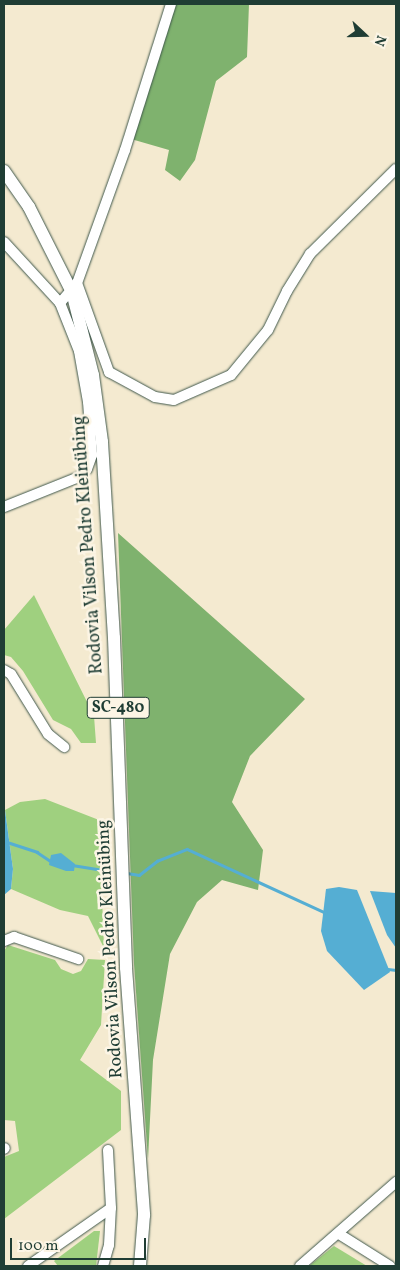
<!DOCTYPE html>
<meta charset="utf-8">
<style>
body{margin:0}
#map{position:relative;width:400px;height:1270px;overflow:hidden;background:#f4ead0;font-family:Vollkorn,serif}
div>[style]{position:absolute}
.green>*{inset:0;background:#9fd07f}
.forest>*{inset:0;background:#7fb26e}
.water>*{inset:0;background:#55aed3}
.stream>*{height:2.5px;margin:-1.25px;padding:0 1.25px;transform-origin:1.25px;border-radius:1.25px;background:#55aed3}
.roads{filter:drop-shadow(0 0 1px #3f574b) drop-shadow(0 0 1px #3f574b)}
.minor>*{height:10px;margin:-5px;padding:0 5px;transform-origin:5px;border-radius:5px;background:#fff}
.major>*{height:12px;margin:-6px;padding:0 6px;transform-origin:6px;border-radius:6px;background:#fff}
span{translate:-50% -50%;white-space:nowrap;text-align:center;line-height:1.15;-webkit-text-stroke:5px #fcf5e5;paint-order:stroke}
.shield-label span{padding:1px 4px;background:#fcf5e5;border:1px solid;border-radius:4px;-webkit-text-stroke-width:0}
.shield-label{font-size:16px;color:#1f3d34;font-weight:700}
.street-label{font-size:18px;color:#1f3d34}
.frame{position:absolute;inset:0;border:5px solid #1f3d34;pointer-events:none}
.north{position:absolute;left:340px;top:10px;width:50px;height:50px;-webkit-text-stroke:4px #fcf5e5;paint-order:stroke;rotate:111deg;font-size:14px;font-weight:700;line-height:20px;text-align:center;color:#1f3d34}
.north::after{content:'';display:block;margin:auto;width:18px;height:22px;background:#1f3d34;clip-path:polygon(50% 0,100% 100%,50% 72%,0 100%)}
.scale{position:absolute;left:10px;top:1238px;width:136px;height:22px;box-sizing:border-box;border:2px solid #1f3d34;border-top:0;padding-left:6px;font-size:15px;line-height:18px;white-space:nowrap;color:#1f3d34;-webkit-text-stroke:4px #fcf5e5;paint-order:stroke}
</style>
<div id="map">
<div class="green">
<i style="clip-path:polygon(34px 595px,94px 716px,96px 743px,81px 743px,71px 729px,53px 720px,23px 671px,11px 657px,4px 655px,4px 630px)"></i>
<i style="clip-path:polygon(45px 799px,99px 820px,104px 948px,88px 916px,60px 910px,11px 889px,13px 869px,5px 810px,20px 802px)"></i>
<i style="clip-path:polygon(8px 945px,55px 960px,61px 969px,73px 974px,81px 971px,88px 959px,105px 960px,101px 1025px,80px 1060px,121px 1091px,121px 1130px,4px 1219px,4px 1157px,19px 1151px,15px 1121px,4px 1120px,4px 951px)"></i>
<i style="clip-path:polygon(94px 1231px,100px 1231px,96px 1266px,58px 1266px,54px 1261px)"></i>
<i style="clip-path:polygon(334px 1246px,367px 1266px,309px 1266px)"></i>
</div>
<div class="forest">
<i style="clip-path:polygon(174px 4px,249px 4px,247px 57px,216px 81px,195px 160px,180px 181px,165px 170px,169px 150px,131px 139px)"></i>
<i style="clip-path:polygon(118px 533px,305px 699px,250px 756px,232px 802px,263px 850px,258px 890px,222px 880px,197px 902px,170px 954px,153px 1060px,148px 1159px,134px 964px)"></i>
</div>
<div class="water">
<i style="clip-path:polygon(4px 803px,13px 869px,11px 889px,4px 895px)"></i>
<i style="clip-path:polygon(61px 853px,75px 864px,74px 871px,66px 871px,49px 865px,51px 855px)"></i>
<i style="clip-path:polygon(339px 887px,357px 890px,390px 972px,364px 990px,327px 951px,321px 931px,326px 889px)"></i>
<i style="clip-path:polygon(370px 891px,396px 893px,396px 948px,387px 935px)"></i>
</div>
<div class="stream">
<i style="left:4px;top:841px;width:35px;rotate:18deg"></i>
<i style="left:37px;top:852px;width:18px;rotate:34deg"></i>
<i style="left:72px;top:865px;width:39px;rotate:9deg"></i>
<i style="left:127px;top:873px;width:12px;rotate:9deg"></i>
<i style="left:139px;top:875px;width:23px;rotate:-38deg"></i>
<i style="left:157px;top:861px;width:32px;rotate:-22deg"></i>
<i style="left:187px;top:849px;width:153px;rotate:24.7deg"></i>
<i style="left:388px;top:969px;width:8px;rotate:7deg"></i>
</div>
<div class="roads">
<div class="minor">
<i style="left:171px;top:4px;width:153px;rotate:107.5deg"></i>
<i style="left:125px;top:150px;width:141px;rotate:109.8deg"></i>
<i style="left:77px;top:283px;width:95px;rotate:70.2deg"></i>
<i style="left:109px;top:372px;width:52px;rotate:28.5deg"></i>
<i style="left:155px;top:397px;width:19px;rotate:9deg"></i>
<i style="left:174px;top:400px;width:62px;rotate:-23.7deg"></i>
<i style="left:231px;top:375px;width:58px;rotate:-50.6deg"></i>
<i style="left:268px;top:330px;width:43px;rotate:-64deg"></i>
<i style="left:287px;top:291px;width:44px;rotate:-58.1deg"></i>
<i style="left:310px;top:254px;width:121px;rotate:-44.7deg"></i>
<i style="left:4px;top:242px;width:83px;rotate:47.4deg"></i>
<i style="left:4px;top:507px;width:81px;rotate:-21.8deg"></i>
<i style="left:79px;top:477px;width:11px;rotate:-45deg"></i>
<i style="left:87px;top:469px;width:15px;rotate:-70deg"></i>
<i style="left:92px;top:455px;width:53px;rotate:-94.3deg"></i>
<i style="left:88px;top:402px;width:52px;rotate:-100deg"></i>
<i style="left:79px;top:351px;width:52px;rotate:-111.6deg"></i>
<i style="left:60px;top:303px;width:23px;rotate:-49deg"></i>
<i style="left:4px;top:670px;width:8px;rotate:30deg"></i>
<i style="left:11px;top:674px;width:70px;rotate:58.3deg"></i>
<i style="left:48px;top:734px;width:21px;rotate:39deg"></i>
<i style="left:4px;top:941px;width:11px;rotate:-22deg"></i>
<i style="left:14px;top:937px;width:68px;rotate:19deg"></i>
<i style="left:4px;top:1149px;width:1px;rotate:-45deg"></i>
<i style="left:339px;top:1234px;width:60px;rotate:32.1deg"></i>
<i style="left:28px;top:1266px;width:101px;rotate:-34.9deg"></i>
<i style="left:103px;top:1266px;width:22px;rotate:-74deg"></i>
<i style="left:109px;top:1245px;width:37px;rotate:-87deg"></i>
<i style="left:111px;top:1208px;width:58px;rotate:-93deg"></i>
<i style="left:300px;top:1266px;width:128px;rotate:-41.2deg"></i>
</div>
<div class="major">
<i style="left:4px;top:171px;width:44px;rotate:55.2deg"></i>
<i style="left:29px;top:207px;width:95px;rotate:63.2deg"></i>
<i style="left:72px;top:292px;width:86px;rotate:75.8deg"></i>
<i style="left:93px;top:375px;width:68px;rotate:82.3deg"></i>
<i style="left:102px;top:442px;width:196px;rotate:86.5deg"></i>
<i style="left:114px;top:638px;width:330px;rotate:87.9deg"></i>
<i style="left:126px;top:968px;width:248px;rotate:85.8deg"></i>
<i style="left:144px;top:1215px;width:51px;rotate:94.5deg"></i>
</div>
</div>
<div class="shield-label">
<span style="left:118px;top:708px">SC-480</span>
</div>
<div class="street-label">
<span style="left:89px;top:545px;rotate:-94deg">Rodovia Vilson Pedro Kleinübing</span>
<span style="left:111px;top:949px;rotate:-93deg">Rodovia Vilson Pedro Kleinübing</span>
</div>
<div class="frame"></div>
<div class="north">N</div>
<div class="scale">100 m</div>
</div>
